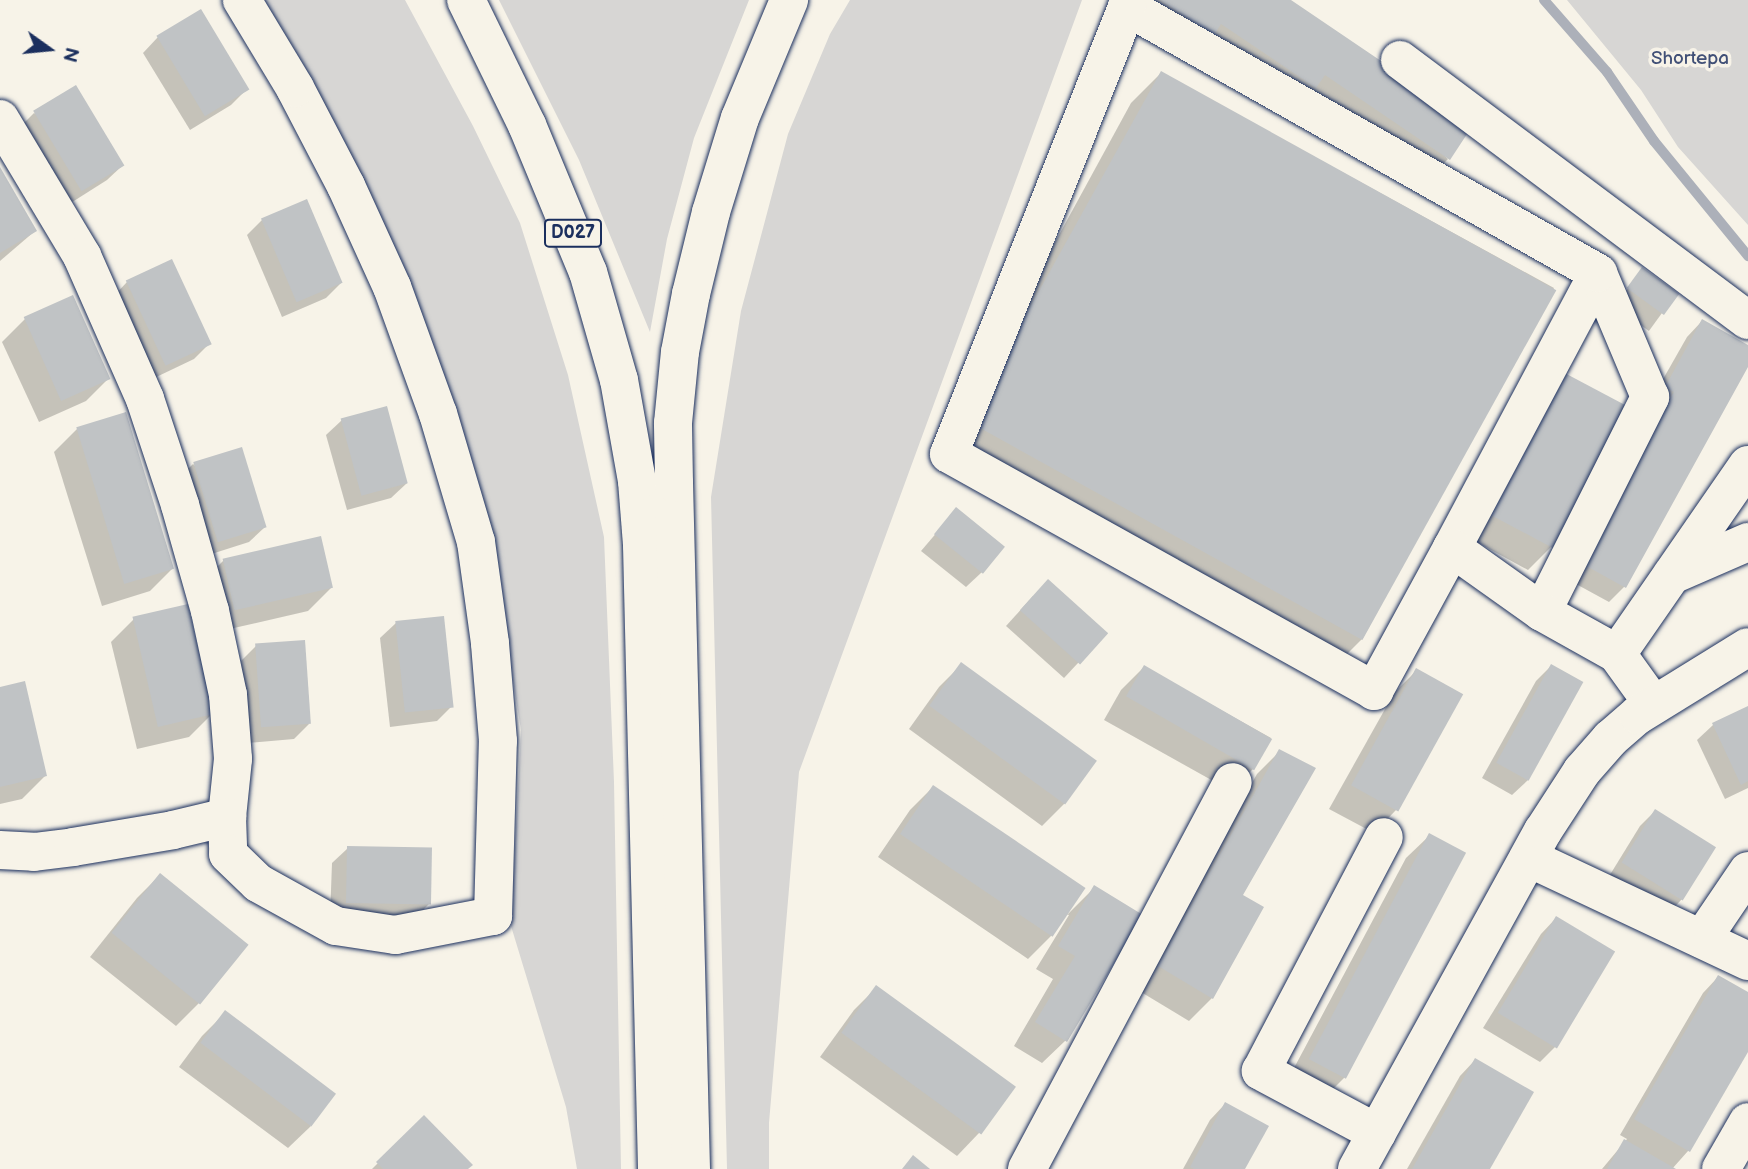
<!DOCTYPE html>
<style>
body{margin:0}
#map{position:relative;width:1748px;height:1169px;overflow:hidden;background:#f7f3e8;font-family:"Balsamiq Sans",sans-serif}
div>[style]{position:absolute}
.green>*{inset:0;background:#d7d6d4}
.shadow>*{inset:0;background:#0003;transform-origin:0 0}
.stream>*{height:10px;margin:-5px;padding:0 5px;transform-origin:5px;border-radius:5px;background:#acb0b9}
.building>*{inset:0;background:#c0c3c5;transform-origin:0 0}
.roads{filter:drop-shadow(0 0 2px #1b2f5e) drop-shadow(0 0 2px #1b2f5e)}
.minor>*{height:38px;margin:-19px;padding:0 19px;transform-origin:19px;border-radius:19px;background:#f7f3e8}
.major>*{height:38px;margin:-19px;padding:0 19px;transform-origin:19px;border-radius:19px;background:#f7f3e8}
.highway>*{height:38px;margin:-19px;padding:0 19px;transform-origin:19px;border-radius:19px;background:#f7f3e8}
span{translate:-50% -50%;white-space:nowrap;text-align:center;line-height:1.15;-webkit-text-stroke:7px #f7f3e8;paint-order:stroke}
.shield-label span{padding:2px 5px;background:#f7f3e8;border:2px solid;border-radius:5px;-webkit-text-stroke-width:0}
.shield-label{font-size:18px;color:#1b2f5e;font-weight:700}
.park-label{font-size:19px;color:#415076}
.north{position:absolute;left:14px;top:14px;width:70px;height:70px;-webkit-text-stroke:5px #f7f3e8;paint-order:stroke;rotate:105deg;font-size:19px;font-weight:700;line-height:28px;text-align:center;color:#1b2f5e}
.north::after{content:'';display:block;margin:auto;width:24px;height:32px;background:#1b2f5e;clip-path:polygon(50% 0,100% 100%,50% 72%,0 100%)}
</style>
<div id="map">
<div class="green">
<i style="clip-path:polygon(258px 0,405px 0,473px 126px,520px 223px,568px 375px,604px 537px,614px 782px,621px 1169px,577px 1169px,566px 1107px,511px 926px,521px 730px,488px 526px)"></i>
<i style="clip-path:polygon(499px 0,749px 0,694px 138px,667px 239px,650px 332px,579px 160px)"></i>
<i style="clip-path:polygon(850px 0,1082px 0,799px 772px,769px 1123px,769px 1169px,727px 1169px,711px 497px,741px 311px,788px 134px,830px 34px)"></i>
<i style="clip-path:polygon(1567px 0,1748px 0,1748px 225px,1678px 147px,1641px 90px)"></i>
</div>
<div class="shadow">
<i style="clip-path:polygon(1123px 0,1288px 0,1448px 159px,1433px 174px)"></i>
<i style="clip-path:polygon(158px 37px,247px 89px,231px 105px,190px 130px,143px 53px)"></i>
<i style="clip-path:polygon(1161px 73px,1554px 288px,1363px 638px,1333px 668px,940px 453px,1131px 103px)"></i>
<i style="clip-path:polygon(34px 113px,123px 165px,107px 180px,66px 206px,19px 128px)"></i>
<i style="clip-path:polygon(0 170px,35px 231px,0 261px)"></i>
<i style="clip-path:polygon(262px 220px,341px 283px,326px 298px,282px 317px,247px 235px)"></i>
<i style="left:1642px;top:269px;width:42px;height:46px;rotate:36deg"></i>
<i style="clip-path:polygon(127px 282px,209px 344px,194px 359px,150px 380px,112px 298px)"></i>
<i style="clip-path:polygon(25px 319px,109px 378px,86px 401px,39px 422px,2px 342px)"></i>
<i style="clip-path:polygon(1702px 321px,1748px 347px,1748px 364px,1624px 587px,1609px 602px,1565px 578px,1650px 402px,1687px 337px)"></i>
<i style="clip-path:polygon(1537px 395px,1551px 547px,1528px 570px,1462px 534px)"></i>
<i style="clip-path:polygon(342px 420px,407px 483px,391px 498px,347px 510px,326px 435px)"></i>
<i style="clip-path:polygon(77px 429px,173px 568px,150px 591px,102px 606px,54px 452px)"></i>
<i style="clip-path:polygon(193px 464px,265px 527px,249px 542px,202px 557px,178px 479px)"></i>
<i style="clip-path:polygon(956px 510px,982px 572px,966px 587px,921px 551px)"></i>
<i style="clip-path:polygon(224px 560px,331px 588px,308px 611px,212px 633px,201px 583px)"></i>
<i style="clip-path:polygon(1033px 596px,1106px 633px,1064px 678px,1006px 626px)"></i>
<i style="clip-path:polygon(134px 619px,212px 714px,189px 737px,137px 749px,111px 642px)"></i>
<i style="clip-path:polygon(396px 623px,452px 706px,437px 721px,390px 727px,380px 638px)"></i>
<i style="clip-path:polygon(256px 646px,309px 724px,294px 739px,247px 743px,241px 661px)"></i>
<i style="clip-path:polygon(962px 664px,1065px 803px,1042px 826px,909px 729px,939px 687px)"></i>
<i style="clip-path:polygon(1551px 666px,1528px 780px,1512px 795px,1482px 778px,1536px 681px)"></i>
<i style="clip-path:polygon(1144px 667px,1271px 738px,1254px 768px,1231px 791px,1104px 720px,1121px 690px)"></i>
<i style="clip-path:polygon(1417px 670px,1461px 695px,1396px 810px,1374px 833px,1329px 809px,1394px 693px)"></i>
<i style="clip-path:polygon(0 689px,45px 776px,22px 799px,0 804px)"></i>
<i style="clip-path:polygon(1748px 708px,1748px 788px,1725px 799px,1697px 740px,1713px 725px)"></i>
<i style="clip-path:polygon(1280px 751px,1212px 998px,1189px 1021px,1136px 989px,1257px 774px)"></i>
<i style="clip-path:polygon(933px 787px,1068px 914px,1094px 888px,1065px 1041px,1042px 1063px,1014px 1046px,1053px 979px,1036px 969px,1069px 915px,1066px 914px,1051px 936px,1028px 959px,878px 857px,910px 810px)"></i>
<i style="clip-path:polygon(1655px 811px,1714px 847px,1682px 899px,1667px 915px,1608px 878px,1640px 826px)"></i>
<i style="clip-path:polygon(1429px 836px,1344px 1078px,1321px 1101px,1286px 1083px,1406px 858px)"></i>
<i style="clip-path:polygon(348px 848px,429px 904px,413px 920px,330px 917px,332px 863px)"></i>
<i style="clip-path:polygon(160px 875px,199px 1003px,176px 1026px,90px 957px,137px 898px)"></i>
<i style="clip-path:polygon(1556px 918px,1613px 953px,1555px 1047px,1540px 1062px,1483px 1028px,1541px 934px)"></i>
<i style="clip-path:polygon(1718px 977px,1748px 995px,1748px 1048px,1688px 1151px,1672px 1169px,1602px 1169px,1627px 1139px,1620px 1135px,1703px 993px)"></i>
<i style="clip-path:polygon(877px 987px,1013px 1087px,979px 1133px,957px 1156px,820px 1057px,854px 1010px)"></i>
<i style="clip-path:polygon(225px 1013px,311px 1126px,288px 1148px,179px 1067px,202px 1036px)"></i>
<i style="clip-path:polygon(1475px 1060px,1488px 1169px,1407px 1169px,1460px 1076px)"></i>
<i style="clip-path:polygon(1225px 1104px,1243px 1169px,1183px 1169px,1210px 1120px)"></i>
<i style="clip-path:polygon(424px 1117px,466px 1169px,372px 1169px)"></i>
</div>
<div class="stream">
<i style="left:1544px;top:0;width:96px;rotate:48.8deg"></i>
<i style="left:1607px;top:72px;width:83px;rotate:55.7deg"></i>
<i style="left:1654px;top:141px;width:149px;rotate:50.7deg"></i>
</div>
<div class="building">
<i style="clip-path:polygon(1161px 0,1291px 0,1415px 84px,1471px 128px,1450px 160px,1325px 75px,1316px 88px,1221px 24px,1214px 35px)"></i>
<i style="left:201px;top:9px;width:94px;height:52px;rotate:59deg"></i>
<i style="left:1161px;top:71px;width:452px;height:400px;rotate:29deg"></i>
<i style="left:76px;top:85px;width:94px;height:50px;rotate:59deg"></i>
<i style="clip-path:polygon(0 167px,37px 231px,0 253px)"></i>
<i style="left:307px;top:199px;width:91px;height:50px;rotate:67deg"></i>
<i style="left:172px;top:259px;width:94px;height:51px;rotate:65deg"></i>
<i style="left:1642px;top:267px;width:46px;height:26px;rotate:36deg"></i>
<i style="left:73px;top:295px;width:92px;height:54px;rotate:66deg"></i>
<i style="clip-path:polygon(1702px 319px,1748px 345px,1748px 367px,1626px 588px,1579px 562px,1674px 392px,1665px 387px)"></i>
<i style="left:1559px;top:370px;width:78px;height:160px;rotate:28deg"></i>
<i style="left:387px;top:406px;width:80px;height:48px;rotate:75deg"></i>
<i style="left:126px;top:412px;width:164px;height:52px;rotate:73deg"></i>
<i style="left:242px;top:447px;width:84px;height:51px;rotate:73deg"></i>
<i style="left:956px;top:507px;width:63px;height:35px;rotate:39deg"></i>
<i style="left:321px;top:536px;width:53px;height:101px;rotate:77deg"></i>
<i style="left:1048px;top:579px;width:81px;height:42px;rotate:42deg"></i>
<i style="left:188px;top:604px;width:113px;height:57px;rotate:77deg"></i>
<i style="left:444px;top:616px;width:92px;height:49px;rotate:84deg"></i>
<i style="left:305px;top:640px;width:84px;height:50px;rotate:86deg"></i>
<i style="left:961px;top:662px;width:168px;height:54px;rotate:36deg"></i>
<i style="left:1551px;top:664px;width:37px;height:113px;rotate:29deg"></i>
<i style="left:1144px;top:665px;width:148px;height:36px;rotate:30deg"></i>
<i style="left:1416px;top:668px;width:54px;height:134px;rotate:29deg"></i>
<i style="clip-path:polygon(25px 681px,47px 776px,0 787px,0 687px)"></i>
<i style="clip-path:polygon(1748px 706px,1748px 781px,1741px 785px,1712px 723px)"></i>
<i style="clip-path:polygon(1279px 749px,1316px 768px,1243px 895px,1264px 907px,1213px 999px,1158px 966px)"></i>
<i style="left:933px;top:785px;width:184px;height:59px;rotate:34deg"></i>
<i style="left:1655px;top:809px;width:72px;height:63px;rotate:32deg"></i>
<i style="left:1429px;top:833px;width:42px;height:256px;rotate:28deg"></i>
<i style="left:347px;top:846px;width:85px;height:57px;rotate:1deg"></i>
<i style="left:160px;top:873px;width:114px;height:77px;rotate:39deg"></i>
<i style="clip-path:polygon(1094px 885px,1143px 915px,1067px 1042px,1035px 1022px,1075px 956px,1058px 946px)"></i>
<i style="left:1556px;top:916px;width:69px;height:113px;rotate:31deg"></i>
<i style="clip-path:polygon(1718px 975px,1748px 992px,1748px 1052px,1690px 1152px,1634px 1119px)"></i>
<i style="left:876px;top:985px;width:173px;height:59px;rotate:36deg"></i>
<i style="left:225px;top:1010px;width:139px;height:41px;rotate:37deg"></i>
<i style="clip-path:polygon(1475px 1058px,1534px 1092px,1490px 1169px,1412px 1169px)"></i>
<i style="clip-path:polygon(1225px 1102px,1269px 1126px,1245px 1169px,1194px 1169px,1190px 1167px)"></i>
<i style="clip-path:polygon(424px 1115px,473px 1165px,468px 1169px,383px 1169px,376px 1162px)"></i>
<i style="clip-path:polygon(1624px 1139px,1676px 1169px,1607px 1169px)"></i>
<i style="clip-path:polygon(913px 1155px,930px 1169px,902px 1169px)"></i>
</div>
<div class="roads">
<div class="minor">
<i style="left:1400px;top:60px;width:434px;rotate:36.8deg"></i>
<i style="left:0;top:119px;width:160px;rotate:59.1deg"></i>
<i style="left:82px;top:256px;width:156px;rotate:66.2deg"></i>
<i style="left:145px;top:399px;width:112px;rotate:71.7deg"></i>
<i style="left:180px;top:505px;width:110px;rotate:74.2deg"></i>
<i style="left:210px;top:611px;width:86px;rotate:77.9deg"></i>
<i style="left:228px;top:695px;width:64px;rotate:85.5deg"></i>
<i style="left:233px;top:759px;width:58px;rotate:95.9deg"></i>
<i style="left:227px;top:817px;width:37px;rotate:88deg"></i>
<i style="left:228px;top:854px;width:42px;rotate:44deg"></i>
<i style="left:258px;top:883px;width:89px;rotate:28.9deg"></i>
<i style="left:336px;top:926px;width:60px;rotate:8.7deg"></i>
<i style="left:395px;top:935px;width:100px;rotate:-11deg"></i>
<i style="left:493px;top:916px;width:175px;rotate:-88.4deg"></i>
<i style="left:498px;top:741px;width:98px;rotate:-94.7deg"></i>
<i style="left:490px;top:643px;width:102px;rotate:-97.9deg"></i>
<i style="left:476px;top:542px;width:134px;rotate:-106.5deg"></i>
<i style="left:438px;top:414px;width:135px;rotate:-109.9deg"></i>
<i style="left:392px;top:287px;width:111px;rotate:-114.5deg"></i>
<i style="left:346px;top:186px;width:110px;rotate:-117.5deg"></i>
<i style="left:295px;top:88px;width:103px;rotate:-121.1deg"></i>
<i style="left:1452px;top:548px;width:311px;rotate:-62deg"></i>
<i style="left:1672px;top:575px;width:83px;rotate:-23.5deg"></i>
<i style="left:1542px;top:612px;width:241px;rotate:-63.3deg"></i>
<i style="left:1650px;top:397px;width:134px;rotate:-112.8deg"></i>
<i style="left:1598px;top:273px;width:541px;rotate:-150.54deg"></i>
<i style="left:1127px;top:7px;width:481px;rotate:111.7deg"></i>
<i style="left:949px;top:454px;width:487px;rotate:29.1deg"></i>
<i style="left:1374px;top:691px;width:163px;rotate:-61.4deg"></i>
<i style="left:1452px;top:548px;width:110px;rotate:35.4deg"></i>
<i style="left:1542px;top:612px;width:86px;rotate:29.2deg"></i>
<i style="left:1653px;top:704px;width:62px;rotate:-125.8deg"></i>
<i style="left:1617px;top:654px;width:230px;rotate:-55.3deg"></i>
<i style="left:0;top:850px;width:34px;rotate:3deg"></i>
<i style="left:34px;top:852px;width:39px;rotate:-7deg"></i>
<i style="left:73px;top:847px;width:101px;rotate:-9.6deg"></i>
<i style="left:173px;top:830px;width:56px;rotate:-13.5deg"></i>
<i style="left:1529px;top:858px;width:242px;rotate:25.2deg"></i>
<i style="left:1702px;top:939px;width:82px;rotate:-55.9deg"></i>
<i style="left:1377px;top:1133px;width:132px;rotate:-151.9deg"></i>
<i style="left:1261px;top:1071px;width:264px;rotate:-62.3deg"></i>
<i style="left:1027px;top:1169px;width:438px;rotate:-62deg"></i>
<i style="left:1357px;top:1169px;width:386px;rotate:-61.2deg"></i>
<i style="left:1543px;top:831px;width:72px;rotate:-57deg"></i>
<i style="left:1582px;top:771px;width:43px;rotate:-48.8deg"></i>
<i style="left:1610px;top:739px;width:37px;rotate:-41deg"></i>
<i style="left:1638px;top:715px;width:129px;rotate:-31.7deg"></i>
<i style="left:1721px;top:1169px;width:54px;rotate:-60.1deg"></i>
</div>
<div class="major">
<i style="left:637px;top:481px;width:64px;rotate:85.5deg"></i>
<i style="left:642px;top:545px;width:624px;rotate:88.62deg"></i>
<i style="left:674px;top:483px;width:686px;rotate:88.58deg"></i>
</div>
<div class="highway">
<i style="left:466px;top:0;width:139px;rotate:64deg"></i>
<i style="left:527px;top:125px;width:159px;rotate:67.5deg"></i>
<i style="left:588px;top:272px;width:112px;rotate:74deg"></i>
<i style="left:619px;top:380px;width:103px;rotate:79.9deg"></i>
<i style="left:674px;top:483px;width:60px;rotate:-91deg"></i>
<i style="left:673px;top:423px;width:71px;rotate:-84.4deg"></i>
<i style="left:680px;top:352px;width:59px;rotate:-79.3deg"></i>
<i style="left:691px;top:294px;width:84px;rotate:-76.3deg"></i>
<i style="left:711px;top:212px;width:98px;rotate:-72.9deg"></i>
<i style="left:740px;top:118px;width:128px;rotate:-67.4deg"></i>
</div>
</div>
<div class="shield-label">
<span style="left:573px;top:233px">D027</span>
</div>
<div class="park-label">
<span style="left:1690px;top:59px">Shortepa</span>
</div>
<div class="north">N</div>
</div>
